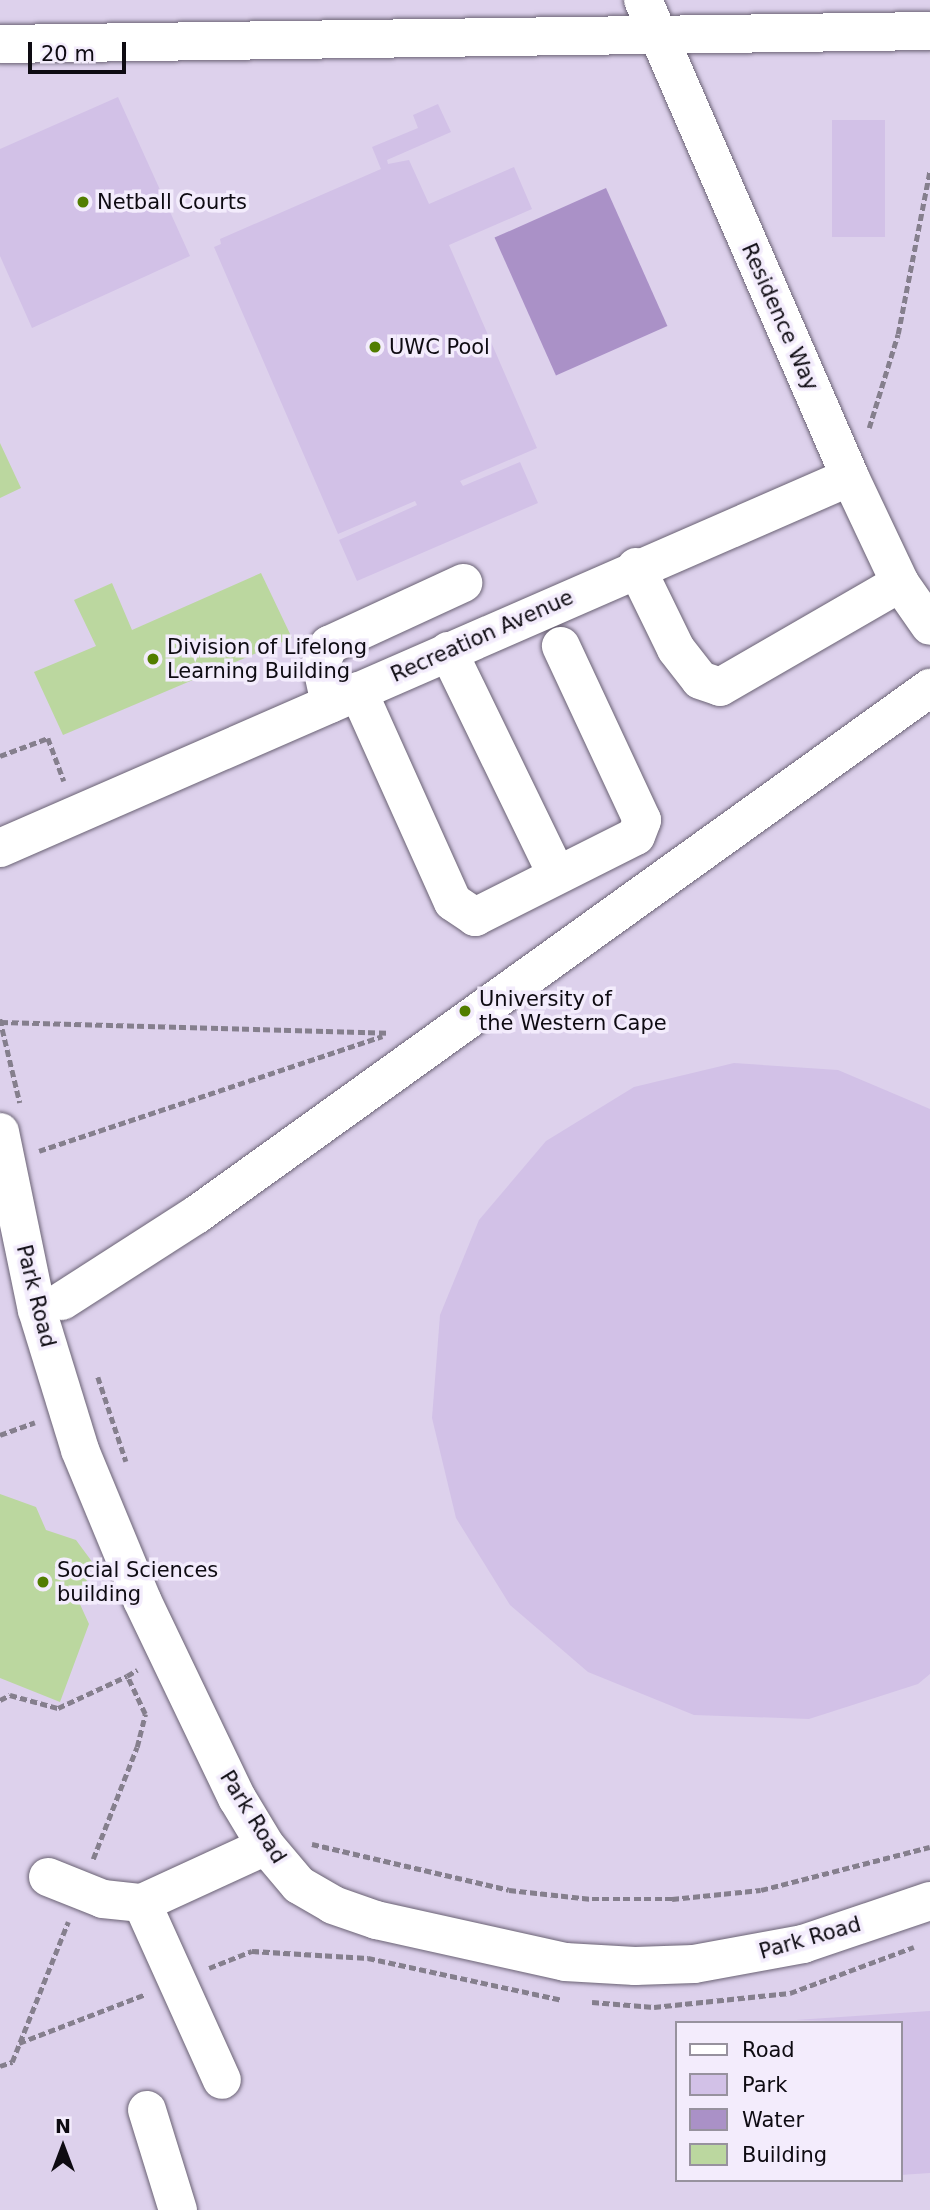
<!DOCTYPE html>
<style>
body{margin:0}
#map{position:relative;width:930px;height:2210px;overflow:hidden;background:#e7def2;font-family:"DejaVu Sans",sans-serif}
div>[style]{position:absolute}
.built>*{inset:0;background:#ddd1ec}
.green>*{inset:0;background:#d2c1e7;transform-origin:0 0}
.water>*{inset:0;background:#aa91c7;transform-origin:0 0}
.building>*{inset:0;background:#bbd79f}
.path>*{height:4.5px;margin-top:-2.25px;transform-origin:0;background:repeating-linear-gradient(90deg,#857f8d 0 7px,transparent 0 10.5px)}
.roads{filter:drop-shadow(0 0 2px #6a6274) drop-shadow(0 0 2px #6a6274)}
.minor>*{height:38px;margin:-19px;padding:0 19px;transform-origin:19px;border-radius:19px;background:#fff}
.dots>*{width:19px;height:19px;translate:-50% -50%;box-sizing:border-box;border:4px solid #f3ecfc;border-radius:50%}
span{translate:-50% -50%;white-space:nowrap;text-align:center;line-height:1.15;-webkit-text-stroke:7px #f3ecfc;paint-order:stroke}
.poi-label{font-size:21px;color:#0e0b12}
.left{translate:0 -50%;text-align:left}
.street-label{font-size:21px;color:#0e0b12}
.legend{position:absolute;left:675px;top:2021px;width:228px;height:161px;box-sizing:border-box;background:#f3ecfc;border:2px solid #97929e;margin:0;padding:9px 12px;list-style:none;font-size:21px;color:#0e0b12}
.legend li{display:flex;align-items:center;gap:14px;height:35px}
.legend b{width:35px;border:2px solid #97929e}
.north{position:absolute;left:28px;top:2112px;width:70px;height:70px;-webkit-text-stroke:5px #f3ecfc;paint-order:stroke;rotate:0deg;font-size:19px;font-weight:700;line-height:28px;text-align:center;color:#0e0b12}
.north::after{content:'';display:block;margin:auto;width:24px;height:32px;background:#0e0b12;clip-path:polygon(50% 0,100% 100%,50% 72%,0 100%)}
.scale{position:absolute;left:28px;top:42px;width:98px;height:32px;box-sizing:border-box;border:4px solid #0e0b12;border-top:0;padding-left:9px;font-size:21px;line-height:24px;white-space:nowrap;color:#0e0b12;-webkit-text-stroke:5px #f3ecfc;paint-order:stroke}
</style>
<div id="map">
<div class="built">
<i style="clip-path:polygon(evenodd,0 0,930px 0,930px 2210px,0 2210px,0 0,676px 2023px,900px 2023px,900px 2180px,676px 2180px,676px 2023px)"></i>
</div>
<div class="green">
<i style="clip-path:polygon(118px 97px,190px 256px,32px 328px,0 256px,0 149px)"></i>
<i style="clip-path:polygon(438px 104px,451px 132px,387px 160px,388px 164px,409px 160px,429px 204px,514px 167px,532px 209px,449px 245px,537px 448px,460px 481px,463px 486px,520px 462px,538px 503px,357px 581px,339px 540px,417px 505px,415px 501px,338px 534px,214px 247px,221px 244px,220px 239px,381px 169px,372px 147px,418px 128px,413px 115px)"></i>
<i style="left:885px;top:120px;width:117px;height:53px;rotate:90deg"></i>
<i style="clip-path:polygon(734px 1063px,838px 1070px,930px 1109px,930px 1674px,918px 1684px,809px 1719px,694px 1715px,588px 1672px,510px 1605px,456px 1518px,432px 1418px,440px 1315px,479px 1220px,546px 1141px,634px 1087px)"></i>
<i style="clip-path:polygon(930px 2011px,930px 2173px,900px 2175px,900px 2023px,796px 2020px)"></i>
</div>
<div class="water">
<i style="left:606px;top:188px;width:151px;height:122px;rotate:66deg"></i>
</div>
<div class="building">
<i style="clip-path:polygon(0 443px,21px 488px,0 498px)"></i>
<i style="clip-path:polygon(261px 573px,292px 638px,63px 735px,34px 672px,96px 646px,74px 600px,112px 583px,132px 630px)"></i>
<i style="clip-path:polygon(0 1494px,36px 1507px,46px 1530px,76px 1540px,93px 1563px,79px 1602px,89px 1624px,60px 1702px,0 1678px)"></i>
</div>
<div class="path">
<i style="left:869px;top:428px;width:98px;rotate:-72.9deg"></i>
<i style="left:898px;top:334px;width:167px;rotate:-79deg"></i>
<i style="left:0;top:756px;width:51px;rotate:-20.6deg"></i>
<i style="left:48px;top:738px;width:46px;rotate:69.6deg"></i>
<i style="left:0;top:1019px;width:86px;rotate:76.6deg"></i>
<i style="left:1px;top:1022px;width:387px;rotate:1.6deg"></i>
<i style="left:39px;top:1151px;width:362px;rotate:-18.5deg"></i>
<i style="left:98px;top:1377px;width:89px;rotate:71.6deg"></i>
<i style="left:0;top:1435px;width:37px;rotate:-20deg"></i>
<i style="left:0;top:1700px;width:11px;rotate:-27deg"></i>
<i style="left:10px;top:1695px;width:50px;rotate:15.2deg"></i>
<i style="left:58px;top:1708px;width:76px;rotate:-24.9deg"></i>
<i style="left:312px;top:1844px;width:202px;rotate:13.1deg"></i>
<i style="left:509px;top:1890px;width:83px;rotate:6.2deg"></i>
<i style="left:592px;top:1899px;width:80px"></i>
<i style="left:672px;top:1899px;width:89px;rotate:-5.8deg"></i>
<i style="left:761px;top:1890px;width:174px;rotate:-14.3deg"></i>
<i style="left:93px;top:1859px;width:120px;rotate:-68.6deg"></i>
<i style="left:137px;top:1747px;width:34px;rotate:-76deg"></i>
<i style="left:145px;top:1714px;width:42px;rotate:-115.3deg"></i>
<i style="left:127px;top:1676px;width:12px;rotate:-31deg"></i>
<i style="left:209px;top:1968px;width:46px;rotate:-21.6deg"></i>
<i style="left:252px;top:1951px;width:116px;rotate:3.5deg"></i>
<i style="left:368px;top:1958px;width:199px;rotate:12.2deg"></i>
<i style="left:592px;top:2002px;width:62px;rotate:4.6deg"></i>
<i style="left:654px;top:2007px;width:137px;rotate:-5.9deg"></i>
<i style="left:790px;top:1993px;width:132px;rotate:-20.4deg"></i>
<i style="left:19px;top:2043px;width:136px;rotate:-21.1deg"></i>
<i style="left:0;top:2066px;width:13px;rotate:-18deg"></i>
<i style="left:12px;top:2062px;width:151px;rotate:-68.2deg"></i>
</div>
<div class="roads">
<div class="minor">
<i style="left:643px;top:0;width:520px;rotate:66.54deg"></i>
<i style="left:850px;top:477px;width:117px;rotate:64.7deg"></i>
<i style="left:900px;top:583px;width:52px;rotate:55.1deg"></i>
<i style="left:0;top:44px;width:930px;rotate:-0.8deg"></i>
<i style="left:636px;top:567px;width:91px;rotate:64deg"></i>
<i style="left:676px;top:649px;width:39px;rotate:52deg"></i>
<i style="left:700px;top:680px;width:21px;rotate:19deg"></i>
<i style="left:720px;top:687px;width:208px;rotate:-30deg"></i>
<i style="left:448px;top:651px;width:249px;rotate:64.1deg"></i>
<i style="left:358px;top:691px;width:231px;rotate:65.8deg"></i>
<i style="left:453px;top:902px;width:27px;rotate:34deg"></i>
<i style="left:475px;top:917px;width:180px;rotate:-26.7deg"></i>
<i style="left:636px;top:836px;width:17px;rotate:-69deg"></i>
<i style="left:642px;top:820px;width:192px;rotate:-115deg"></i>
<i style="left:330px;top:704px;width:42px;rotate:-102.4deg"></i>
<i style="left:321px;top:663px;width:20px;rotate:-66deg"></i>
<i style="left:329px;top:645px;width:148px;rotate:-24.8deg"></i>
<i style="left:0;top:848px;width:927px;rotate:-23.58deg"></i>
<i style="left:0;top:1132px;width:182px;rotate:78.3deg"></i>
<i style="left:37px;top:1310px;width:146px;rotate:72.9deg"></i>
<i style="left:80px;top:1450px;width:162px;rotate:67.5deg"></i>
<i style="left:142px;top:1600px;width:220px;rotate:64.4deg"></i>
<i style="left:237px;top:1798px;width:56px;rotate:58.9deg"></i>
<i style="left:266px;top:1846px;width:51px;rotate:49.8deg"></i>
<i style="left:299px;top:1885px;width:39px;rotate:30deg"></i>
<i style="left:333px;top:1905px;width:46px;rotate:19.2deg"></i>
<i style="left:376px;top:1920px;width:194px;rotate:12.5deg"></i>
<i style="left:565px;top:1962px;width:70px;rotate:3.3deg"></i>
<i style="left:635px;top:1966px;width:59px;rotate:-1.9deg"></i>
<i style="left:694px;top:1964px;width:111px;rotate:-10.4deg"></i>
<i style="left:803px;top:1944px;width:134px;rotate:-18.7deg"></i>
<i style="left:62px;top:1301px;width:159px;rotate:-32.7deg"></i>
<i style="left:196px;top:1215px;width:904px;rotate:-35.68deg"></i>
<i style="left:48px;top:1877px;width:59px;rotate:21.8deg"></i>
<i style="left:103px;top:1899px;width:39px;rotate:6deg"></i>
<i style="left:142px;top:1903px;width:136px;rotate:-24.7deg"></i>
<i style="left:142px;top:1903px;width:194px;rotate:65.7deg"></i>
<i style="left:147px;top:2110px;width:105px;rotate:72.8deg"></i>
</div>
</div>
<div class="dots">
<i style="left:83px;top:202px;background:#527d00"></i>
<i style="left:375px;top:347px;background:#527d00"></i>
<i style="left:153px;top:659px;background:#527d00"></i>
<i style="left:465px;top:1011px;background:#527d00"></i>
<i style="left:43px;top:1582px;background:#527d00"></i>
</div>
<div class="poi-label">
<span class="left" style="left:97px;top:202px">Netball Courts</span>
<span class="left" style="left:389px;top:347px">UWC Pool</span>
<span class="left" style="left:167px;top:659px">Division of Lifelong<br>Learning Building</span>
<span class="left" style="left:479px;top:1011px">University of<br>the Western Cape</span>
<span class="left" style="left:57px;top:1582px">Social Sciences<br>building</span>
</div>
<div class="street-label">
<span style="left:780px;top:317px;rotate:66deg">Residence Way</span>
<span style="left:482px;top:636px;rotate:-24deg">Recreation Avenue</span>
<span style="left:36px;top:1296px;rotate:76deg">Park Road</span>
<span style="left:253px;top:1817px;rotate:58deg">Park Road</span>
<span style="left:810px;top:1938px;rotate:-16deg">Park Road</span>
</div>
<ul class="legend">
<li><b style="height:9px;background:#fff"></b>Road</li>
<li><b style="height:19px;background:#d2c1e7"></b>Park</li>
<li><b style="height:19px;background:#aa91c7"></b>Water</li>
<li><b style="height:19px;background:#bbd79f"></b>Building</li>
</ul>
<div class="north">N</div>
<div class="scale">20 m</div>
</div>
